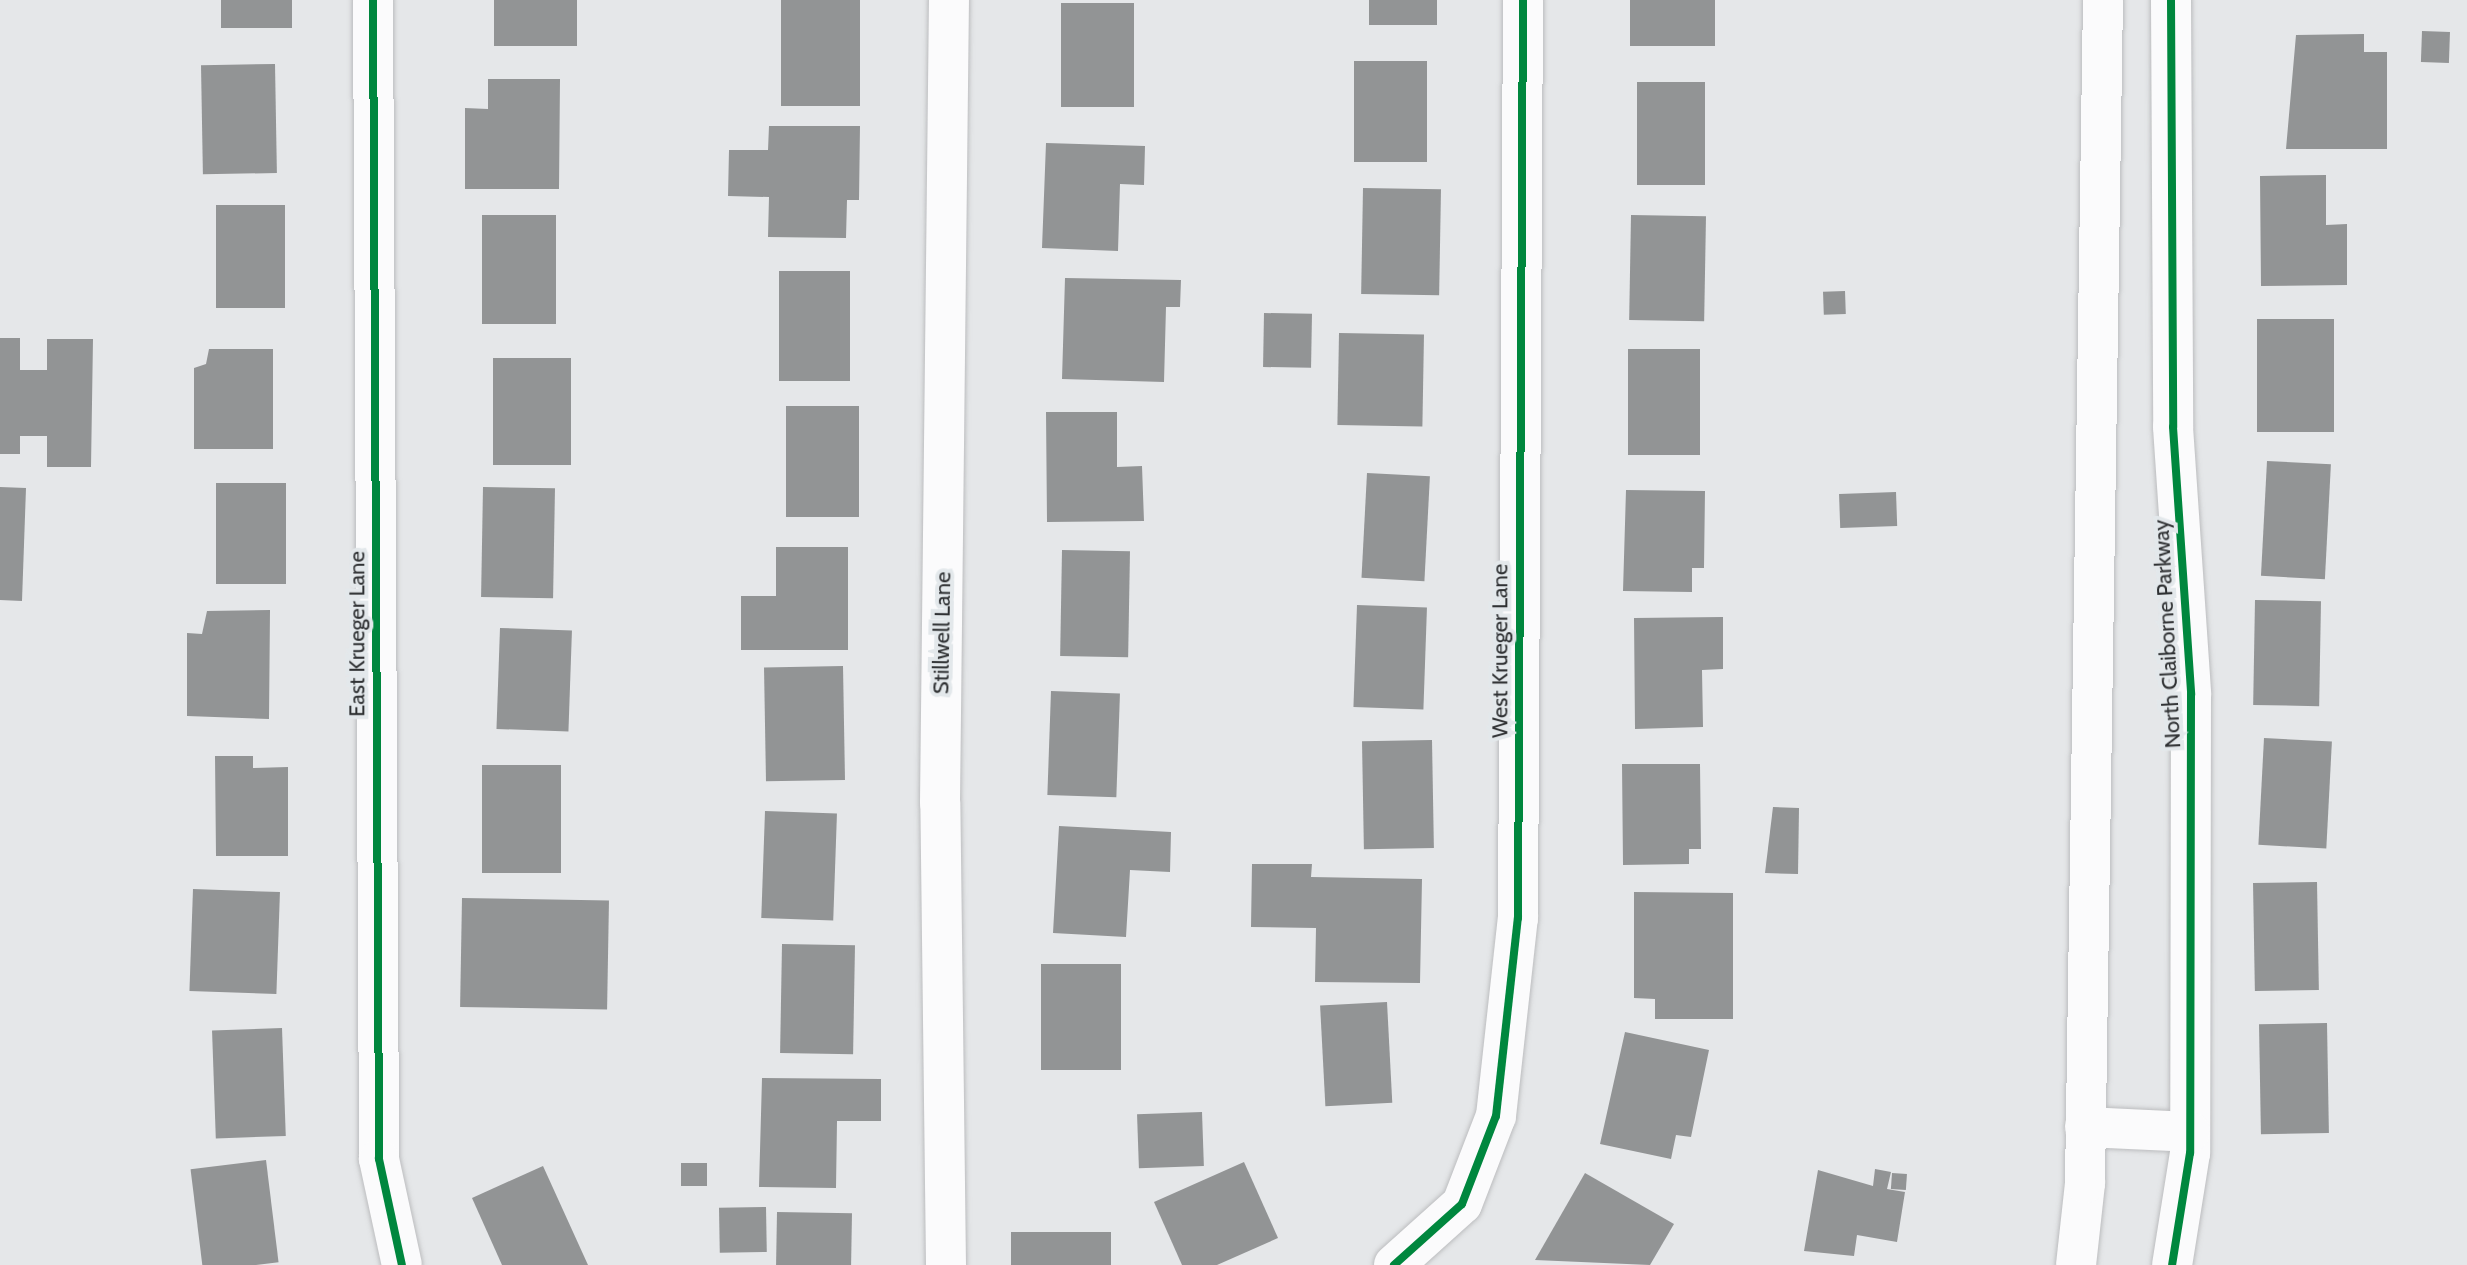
<!DOCTYPE html>
<style>
body{margin:0}
#map{position:relative;width:2467px;height:1265px;overflow:hidden;background:#e5e7e9;font-family:Cabin,sans-serif}
div>[style]{position:absolute}
.building>*{inset:0;background:#929495;transform-origin:0 0}
.roads{filter:drop-shadow(0 0 2px #bcbdbf) drop-shadow(0 0 2px #bcbdbf)}
.street>*{height:40px;margin:-20px;padding:0 20px;transform-origin:20px;border-radius:20px;background:#fbfbfc}
.cycleway>*{height:8px;margin:-4px;padding:0 4px;transform-origin:4px;border-radius:4px;background:#00873e}
span{translate:-50% -50%;white-space:nowrap;text-align:center;line-height:1.15;-webkit-text-stroke:8px #e3e8eb;paint-order:stroke}
.street-label{font-size:22px;color:#2e3032}
</style>
<div id="map">
<div class="building">
<i style="left:221px;top:0;width:71px;height:28px"></i>
<i style="left:494px;top:0;width:83px;height:46px"></i>
<i style="left:781px;top:0;width:79px;height:106px"></i>
<i style="left:1369px;top:0;width:68px;height:25px"></i>
<i style="left:1630px;top:0;width:85px;height:46px"></i>
<i style="left:1061px;top:3px;width:73px;height:104px"></i>
<i style="left:2422px;top:31px;width:28px;height:31px;rotate:2deg"></i>
<i style="clip-path:polygon(2364px 34px,2364px 52px,2387px 52px,2387px 149px,2286px 149px,2296px 35px)"></i>
<i style="left:1354px;top:61px;width:73px;height:101px"></i>
<i style="left:275px;top:64px;width:109px;height:74px;rotate:89deg"></i>
<i style="clip-path:polygon(488px 79px,560px 79px,559px 189px,465px 189px,465px 108px,488px 109px)"></i>
<i style="left:1637px;top:82px;width:68px;height:103px"></i>
<i style="clip-path:polygon(769px 126px,860px 126px,859px 200px,847px 200px,846px 238px,768px 237px,769px 197px,728px 196px,729px 150px,768px 150px)"></i>
<i style="clip-path:polygon(1046px 143px,1145px 146px,1144px 185px,1120px 184px,1118px 251px,1042px 248px)"></i>
<i style="clip-path:polygon(2326px 175px,2326px 225px,2347px 224px,2347px 285px,2261px 286px,2260px 176px)"></i>
<i style="left:1363px;top:188px;width:78px;height:106px;rotate:1deg"></i>
<i style="left:216px;top:205px;width:69px;height:103px"></i>
<i style="left:556px;top:215px;width:109px;height:74px;rotate:90deg"></i>
<i style="left:1631px;top:215px;width:75px;height:105px;rotate:1deg"></i>
<i style="left:779px;top:271px;width:71px;height:110px"></i>
<i style="clip-path:polygon(1065px 278px,1181px 280px,1180px 307px,1166px 307px,1164px 382px,1062px 379px)"></i>
<i style="left:1845px;top:291px;width:23px;height:22px;rotate:88deg"></i>
<i style="left:1264px;top:313px;width:48px;height:54px;rotate:1deg"></i>
<i style="left:2257px;top:319px;width:77px;height:113px"></i>
<i style="left:1339px;top:333px;width:85px;height:92px;rotate:1deg"></i>
<i style="clip-path:polygon(0 338px,20px 338px,20px 370px,47px 370px,47px 339px,93px 339px,91px 467px,47px 467px,47px 436px,20px 436px,20px 454px,0 454px)"></i>
<i style="clip-path:polygon(209px 349px,273px 349px,273px 449px,194px 449px,194px 368px,206px 364px)"></i>
<i style="left:1628px;top:349px;width:72px;height:106px"></i>
<i style="left:493px;top:358px;width:78px;height:107px"></i>
<i style="left:786px;top:406px;width:73px;height:111px"></i>
<i style="clip-path:polygon(1046px 412px,1117px 412px,1117px 467px,1142px 466px,1144px 521px,1047px 522px)"></i>
<i style="left:2267px;top:461px;width:64px;height:115px;rotate:3deg"></i>
<i style="left:1367px;top:473px;width:63px;height:105px;rotate:3deg"></i>
<i style="left:216px;top:483px;width:70px;height:101px"></i>
<i style="clip-path:polygon(0 487px,26px 488px,22px 601px,0 600px)"></i>
<i style="left:483px;top:487px;width:72px;height:110px;rotate:1deg"></i>
<i style="clip-path:polygon(1626px 490px,1705px 491px,1704px 568px,1692px 568px,1692px 592px,1623px 591px)"></i>
<i style="left:1896px;top:492px;width:34px;height:57px;rotate:88deg"></i>
<i style="clip-path:polygon(776px 547px,848px 547px,848px 650px,741px 650px,741px 596px,776px 596px)"></i>
<i style="left:1062px;top:550px;width:68px;height:106px;rotate:1deg"></i>
<i style="left:2255px;top:600px;width:66px;height:105px;rotate:1deg"></i>
<i style="left:1357px;top:605px;width:70px;height:102px;rotate:2deg"></i>
<i style="clip-path:polygon(270px 610px,269px 719px,187px 716px,187px 633px,202px 634px,207px 611px)"></i>
<i style="clip-path:polygon(1723px 617px,1723px 669px,1702px 670px,1703px 727px,1635px 729px,1634px 618px)"></i>
<i style="left:500px;top:628px;width:72px;height:101px;rotate:2deg"></i>
<i style="left:843px;top:666px;width:114px;height:79px;rotate:89deg"></i>
<i style="left:1051px;top:691px;width:69px;height:104px;rotate:2deg"></i>
<i style="left:2264px;top:738px;width:68px;height:107px;rotate:3deg"></i>
<i style="left:1432px;top:740px;width:108px;height:70px;rotate:89deg"></i>
<i style="clip-path:polygon(215px 756px,253px 756px,253px 768px,288px 767px,288px 856px,216px 856px)"></i>
<i style="clip-path:polygon(1622px 764px,1700px 764px,1701px 849px,1689px 849px,1689px 864px,1623px 865px)"></i>
<i style="left:482px;top:765px;width:79px;height:108px"></i>
<i style="clip-path:polygon(1773px 807px,1799px 808px,1798px 874px,1765px 873px)"></i>
<i style="left:765px;top:811px;width:72px;height:107px;rotate:2deg"></i>
<i style="clip-path:polygon(1059px 826px,1171px 832px,1170px 872px,1130px 870px,1126px 937px,1053px 933px)"></i>
<i style="clip-path:polygon(1252px 864px,1312px 864px,1311px 877px,1422px 879px,1420px 983px,1315px 982px,1316px 928px,1251px 927px)"></i>
<i style="left:2317px;top:882px;width:108px;height:64px;rotate:89deg"></i>
<i style="left:193px;top:889px;width:87px;height:102px;rotate:2deg"></i>
<i style="clip-path:polygon(1634px 892px,1733px 893px,1733px 1019px,1655px 1019px,1655px 999px,1634px 998px)"></i>
<i style="left:462px;top:898px;width:147px;height:109px;rotate:1deg"></i>
<i style="left:782px;top:944px;width:73px;height:109px;rotate:1deg"></i>
<i style="left:1041px;top:964px;width:80px;height:106px"></i>
<i style="left:1387px;top:1002px;width:101px;height:67px;rotate:87deg"></i>
<i style="left:2327px;top:1023px;width:110px;height:68px;rotate:89deg"></i>
<i style="left:282px;top:1028px;width:108px;height:70px;rotate:88deg"></i>
<i style="clip-path:polygon(1625px 1032px,1709px 1050px,1691px 1137px,1676px 1135px,1671px 1159px,1600px 1144px)"></i>
<i style="clip-path:polygon(762px 1078px,881px 1079px,881px 1121px,837px 1121px,836px 1188px,759px 1187px)"></i>
<i style="left:1202px;top:1112px;width:54px;height:65px;rotate:88deg"></i>
<i style="left:266px;top:1160px;width:103px;height:76px;rotate:83deg"></i>
<i style="clip-path:polygon(1244px 1162px,1278px 1238px,1217px 1265px,1182px 1265px,1154px 1202px)"></i>
<i style="left:681px;top:1163px;width:26px;height:23px"></i>
<i style="clip-path:polygon(543px 1166px,588px 1265px,502px 1265px,472px 1198px)"></i>
<i style="clip-path:polygon(1875px 1169px,1891px 1172px,1887px 1189px,1905px 1192px,1897px 1242px,1857px 1235px,1854px 1256px,1804px 1251px,1818px 1170px,1873px 1186px)"></i>
<i style="clip-path:polygon(1585px 1173px,1674px 1224px,1650px 1265px,1535px 1260px)"></i>
<i style="left:1892px;top:1173px;width:15px;height:16px;rotate:4deg"></i>
<i style="left:766px;top:1207px;width:45px;height:47px;rotate:89deg"></i>
<i style="left:777px;top:1212px;width:75px;height:53px;rotate:1deg"></i>
<i style="left:1111px;top:1232px;width:33px;height:100px;rotate:90deg"></i>
</div>
<div class="roads">
<div class="street">
<i style="left:373px;top:0;width:1159px;rotate:89.7deg"></i>
<i style="left:379px;top:1159px;width:108px;rotate:77.8deg"></i>
<i style="left:2171px;top:0;width:427px;rotate:89.7deg"></i>
<i style="left:2173px;top:427px;width:268px;rotate:86.1deg"></i>
<i style="left:2191px;top:694px;width:459px;rotate:90.1deg"></i>
<i style="left:2190px;top:1153px;width:113px;rotate:99.1deg"></i>
<i style="left:2085px;top:1127px;width:105px;rotate:2.7deg"></i>
<i style="left:946px;top:1265px;width:462px;rotate:-90.7deg"></i>
<i style="left:940px;top:803px;width:803px;rotate:-89.36deg"></i>
<i style="left:1394px;top:1265px;width:91px;rotate:-41.9deg"></i>
<i style="left:1462px;top:1204px;width:94px;rotate:-68.9deg"></i>
<i style="left:1496px;top:1116px;width:199px;rotate:-83.7deg"></i>
<i style="left:1518px;top:918px;width:918px;rotate:-89.69deg"></i>
<i style="left:2076px;top:1265px;width:82px;rotate:-83.7deg"></i>
<i style="left:2085px;top:1183px;width:1183px;rotate:-89.13deg"></i>
</div>
</div>
<div class="cycleway">
<i style="left:373px;top:0;width:1159px;rotate:89.7deg"></i>
<i style="left:379px;top:1159px;width:108px;rotate:77.8deg"></i>
<i style="left:2171px;top:0;width:427px;rotate:89.7deg"></i>
<i style="left:2173px;top:427px;width:268px;rotate:86.1deg"></i>
<i style="left:2191px;top:694px;width:459px;rotate:90.1deg"></i>
<i style="left:2190px;top:1153px;width:113px;rotate:99.1deg"></i>
<i style="left:1394px;top:1265px;width:91px;rotate:-41.9deg"></i>
<i style="left:1462px;top:1204px;width:94px;rotate:-68.9deg"></i>
<i style="left:1496px;top:1116px;width:199px;rotate:-83.7deg"></i>
<i style="left:1518px;top:918px;width:918px;rotate:-89.69deg"></i>
</div>
<div class="street-label">
<span style="left:942px;top:633px;rotate:-89deg">Stillwell Lane</span>
<span style="left:357px;top:634px;rotate:-90deg">East Krueger Lane</span>
<span style="left:2167px;top:634px;rotate:-93deg">North Claiborne Parkway</span>
<span style="left:1500px;top:651px;rotate:-90deg">West Krueger Lane</span>
</div>
</div>
